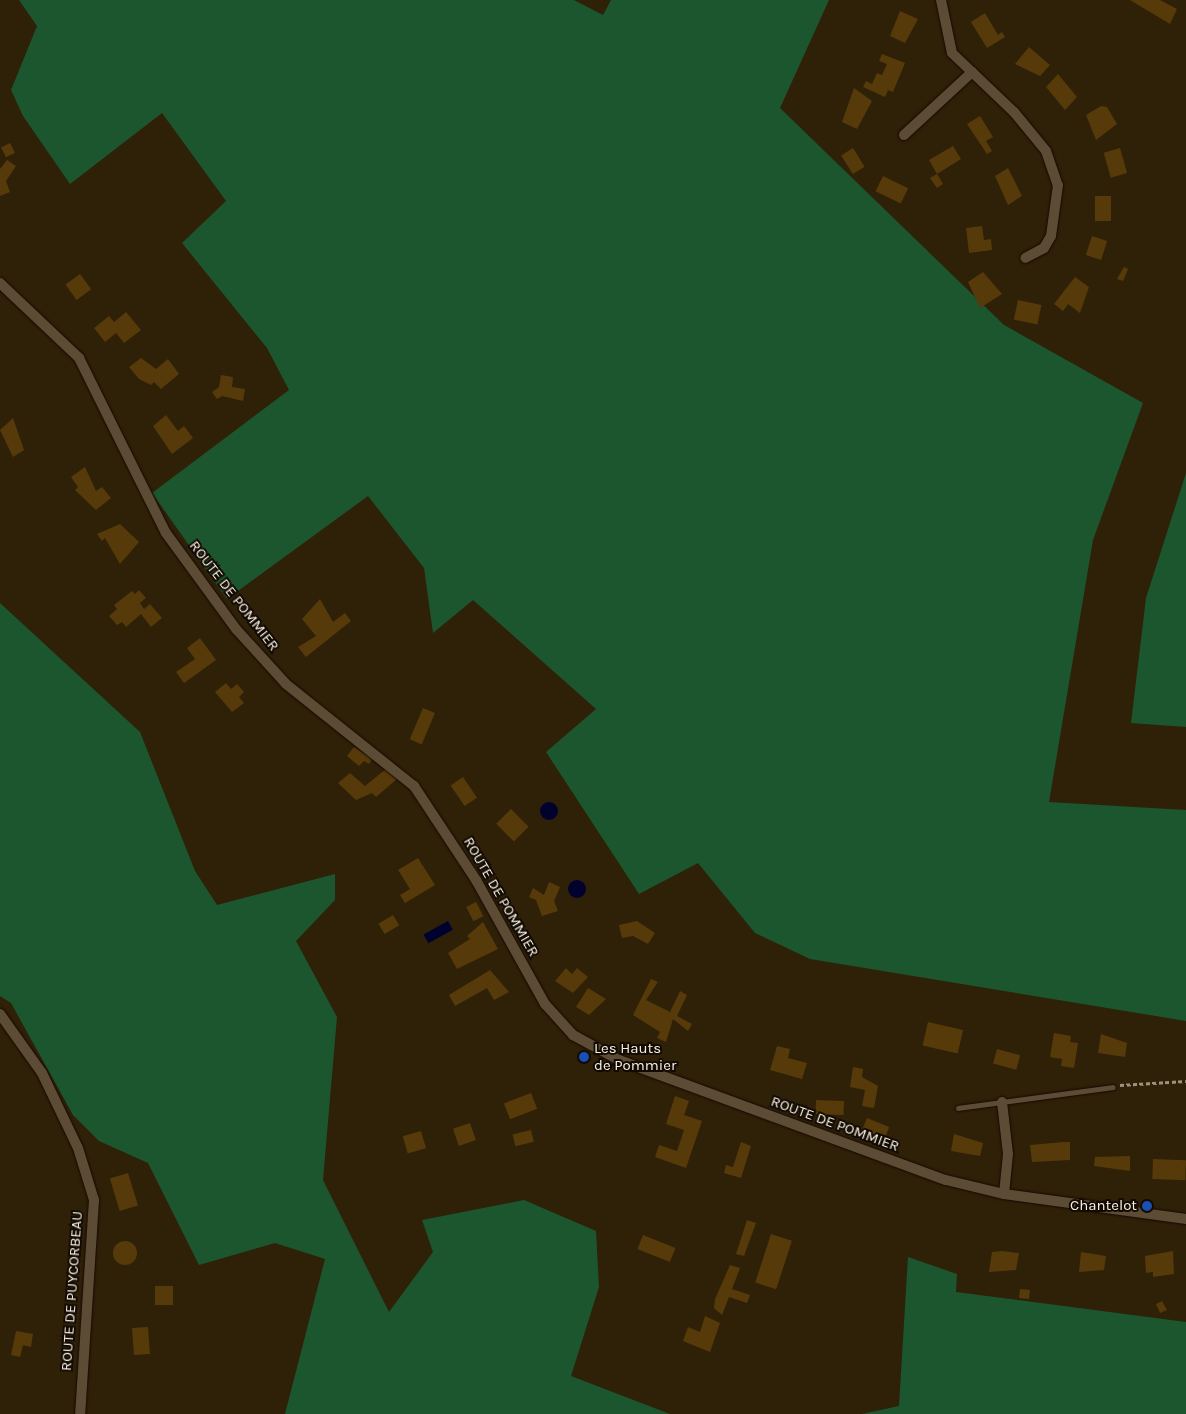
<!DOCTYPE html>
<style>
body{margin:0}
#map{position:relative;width:1186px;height:1414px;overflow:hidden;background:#2f2008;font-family:Karla,sans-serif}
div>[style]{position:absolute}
.green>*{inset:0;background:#1c562e}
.water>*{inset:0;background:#00022d;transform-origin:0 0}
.round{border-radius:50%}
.building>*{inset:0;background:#573a09;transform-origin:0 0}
.path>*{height:2.5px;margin-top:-1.25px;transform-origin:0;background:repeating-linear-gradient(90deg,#9d917f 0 4px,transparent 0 6.5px)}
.roads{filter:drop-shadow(0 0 1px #160900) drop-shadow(0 0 1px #160900)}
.lane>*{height:5px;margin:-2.5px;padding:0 2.5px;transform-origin:2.5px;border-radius:2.5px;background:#5d4c35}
.street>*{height:10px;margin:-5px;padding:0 5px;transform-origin:5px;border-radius:5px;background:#5d4c35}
.dots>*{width:14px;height:14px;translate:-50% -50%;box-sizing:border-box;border:2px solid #110b03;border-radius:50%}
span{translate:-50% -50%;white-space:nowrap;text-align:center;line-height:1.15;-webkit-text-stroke:4px #110b03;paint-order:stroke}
.street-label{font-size:15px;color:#faefe2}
.poi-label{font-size:15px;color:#faefe2}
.left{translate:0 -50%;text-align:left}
.right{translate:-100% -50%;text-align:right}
</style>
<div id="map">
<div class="green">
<i style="clip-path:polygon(19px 0,574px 0,603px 15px,611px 0,829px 0,780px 108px,1004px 325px,1143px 403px,1093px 540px,1049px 802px,1186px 810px,1186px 1021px,810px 959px,755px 933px,698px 863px,639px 894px,546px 752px,596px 709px,473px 600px,433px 633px,424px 568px,368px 496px,227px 599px,152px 493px,289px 390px,267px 348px,182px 243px,226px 201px,162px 113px,70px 184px,23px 116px,11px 90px,37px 26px)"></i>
<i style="clip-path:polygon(1186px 473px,1186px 727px,1131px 723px,1146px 598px)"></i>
<i style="clip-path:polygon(0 603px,140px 732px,195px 871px,217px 905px,335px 874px,335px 900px,296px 941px,337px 1017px,323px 1180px,389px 1312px,433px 1252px,422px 1220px,524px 1200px,596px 1231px,599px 1287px,571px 1376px,670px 1414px,285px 1414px,325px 1259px,275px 1243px,199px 1265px,148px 1163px,99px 1141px,73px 1115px,11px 1003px,0 996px)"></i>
<i style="clip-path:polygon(908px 1257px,957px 1274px,956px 1292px,1186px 1322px,1186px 1414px,862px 1414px,899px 1406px)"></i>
</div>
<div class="water">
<i class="round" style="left:540px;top:802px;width:18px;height:18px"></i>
<i class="round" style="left:568px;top:880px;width:18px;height:18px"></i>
<i style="left:448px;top:921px;width:10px;height:28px;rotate:61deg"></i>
</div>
<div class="building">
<i style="clip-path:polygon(1130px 0,1160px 0,1177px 9px,1170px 24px)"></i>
<i style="clip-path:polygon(900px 11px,918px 19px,905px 43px,890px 36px)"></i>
<i style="clip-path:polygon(985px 13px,998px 35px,1002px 32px,1005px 37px,987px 48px,971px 22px)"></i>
<i style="clip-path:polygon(1029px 47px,1050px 65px,1040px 76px,1015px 64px)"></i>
<i style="clip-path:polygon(882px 54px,905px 63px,893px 92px,888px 90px,885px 97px,863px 87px,866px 81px,872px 84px,877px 73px,882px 75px,887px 64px,879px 61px)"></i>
<i style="clip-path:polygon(1058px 74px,1077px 97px,1065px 110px,1046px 87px)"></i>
<i style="clip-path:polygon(854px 88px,872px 101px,857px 129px,842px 122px)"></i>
<i style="clip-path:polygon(1101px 106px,1107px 107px,1117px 124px,1096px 140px,1086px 115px)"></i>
<i style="clip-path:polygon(980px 116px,993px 137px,986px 141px,992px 151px,987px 154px,967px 124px)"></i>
<i style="left:10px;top:143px;width:11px;height:10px;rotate:63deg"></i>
<i style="clip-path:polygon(953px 146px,961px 159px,937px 174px,943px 184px,937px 188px,930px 178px,937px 174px,929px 160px)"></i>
<i style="left:853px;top:148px;width:22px;height:14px;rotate:58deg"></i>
<i style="left:1120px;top:148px;width:26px;height:17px;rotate:74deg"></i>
<i style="clip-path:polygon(7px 160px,16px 166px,6px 181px,10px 192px,0 196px,0 169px)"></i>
<i style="clip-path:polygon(1008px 168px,1022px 196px,1008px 205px,995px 176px)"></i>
<i style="left:883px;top:176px;width:28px;height:17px;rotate:26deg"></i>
<i style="left:1095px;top:196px;width:16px;height:25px"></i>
<i style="clip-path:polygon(982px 226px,984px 240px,991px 239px,992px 250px,969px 253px,966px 228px)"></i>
<i style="left:1092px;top:236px;width:16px;height:20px;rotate:18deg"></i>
<i style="clip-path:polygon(1124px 267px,1128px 269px,1123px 281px,1117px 279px)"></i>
<i style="clip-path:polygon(983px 272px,1002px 294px,980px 308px,968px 282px)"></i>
<i style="left:80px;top:274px;width:19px;height:18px;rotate:54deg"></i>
<i style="clip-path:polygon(1075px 277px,1089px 287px,1080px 313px,1068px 304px,1063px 311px,1054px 304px)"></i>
<i style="left:1018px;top:300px;width:24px;height:20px;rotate:12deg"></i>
<i style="clip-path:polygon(126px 312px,141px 330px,124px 343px,116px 333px,105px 342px,94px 328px,109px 316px,114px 322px)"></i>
<i style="clip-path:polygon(141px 358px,156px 369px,168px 359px,179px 374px,161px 389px,154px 382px,151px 385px,139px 379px,129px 367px)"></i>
<i style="clip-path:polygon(221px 375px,233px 377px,232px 387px,245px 389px,243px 401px,222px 396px,217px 399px,212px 392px,219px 387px)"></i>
<i style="clip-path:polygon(166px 415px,178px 431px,184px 426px,193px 438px,172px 454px,153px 426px)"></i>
<i style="clip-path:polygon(13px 418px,24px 450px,13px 457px,0 430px)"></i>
<i style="clip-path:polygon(85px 467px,96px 491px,102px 487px,111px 498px,96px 510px,75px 490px,78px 487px,71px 477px)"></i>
<i style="clip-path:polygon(120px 524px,139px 542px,120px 564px,105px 538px,102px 541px,97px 534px)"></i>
<i style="clip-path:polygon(139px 590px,146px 598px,140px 603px,144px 609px,150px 604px,162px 618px,151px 627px,141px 614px,126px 627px,122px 622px,117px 625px,109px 616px,117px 609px,114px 605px,132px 591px,135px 594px)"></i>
<i style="clip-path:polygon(320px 599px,333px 622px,345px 613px,351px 621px,306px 657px,298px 647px,316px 636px,302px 619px)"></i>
<i style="clip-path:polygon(200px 638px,216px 660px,184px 683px,176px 672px,195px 659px,187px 648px)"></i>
<i style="clip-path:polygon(226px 683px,231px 689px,237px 684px,244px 692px,239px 697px,244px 703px,232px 712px,215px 692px)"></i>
<i style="left:423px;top:708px;width:13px;height:34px;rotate:23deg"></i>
<i style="clip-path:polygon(354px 747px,372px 759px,369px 764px,364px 761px,359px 766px,347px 756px)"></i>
<i style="clip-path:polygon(386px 769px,397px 779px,376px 797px,372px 793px,356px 800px,338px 783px,350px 773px,365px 786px)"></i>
<i style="left:463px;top:777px;width:25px;height:15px;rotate:56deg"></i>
<i style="left:511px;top:809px;width:25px;height:21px;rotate:45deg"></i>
<i style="clip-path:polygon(418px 858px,435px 885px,405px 903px,400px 895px,410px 889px,398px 870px)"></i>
<i style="clip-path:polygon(549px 882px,560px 887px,554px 901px,558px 911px,542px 916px,536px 900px,529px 897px,533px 888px,544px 895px)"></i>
<i style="left:476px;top:902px;width:16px;height:11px;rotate:63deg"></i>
<i style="left:393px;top:915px;width:12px;height:17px;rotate:59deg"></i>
<i style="clip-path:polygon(637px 921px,655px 933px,648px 944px,633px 936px,622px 938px,619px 925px)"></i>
<i style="clip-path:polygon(483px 922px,498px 949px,457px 969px,448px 953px,470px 939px,467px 936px)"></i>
<i style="clip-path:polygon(566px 968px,572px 974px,577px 968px,588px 977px,573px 993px,555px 981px)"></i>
<i style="clip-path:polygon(490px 970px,509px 992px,494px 1000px,487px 988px,455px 1006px,449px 995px)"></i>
<i style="clip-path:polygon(651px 979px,658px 982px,646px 1000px,670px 1012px,680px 991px,687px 995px,677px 1016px,692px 1024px,688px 1031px,673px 1019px,666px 1042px,657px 1038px,660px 1032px,633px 1015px)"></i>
<i style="clip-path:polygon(588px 988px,606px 999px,589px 1015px,576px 1007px)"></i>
<i style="left:928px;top:1022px;width:36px;height:24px;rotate:13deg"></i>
<i style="clip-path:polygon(1054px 1033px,1071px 1036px,1070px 1042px,1078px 1043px,1074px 1068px,1061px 1066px,1062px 1059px,1050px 1057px)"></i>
<i style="clip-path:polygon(1101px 1034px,1127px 1043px,1125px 1057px,1098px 1053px)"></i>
<i style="clip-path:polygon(777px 1046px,790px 1049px,788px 1058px,807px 1063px,802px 1079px,770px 1070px)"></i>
<i style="left:997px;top:1049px;width:24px;height:15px;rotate:15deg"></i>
<i style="clip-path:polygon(853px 1067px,863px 1069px,862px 1077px,878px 1086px,874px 1108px,862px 1106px,865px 1090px,850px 1087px)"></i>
<i style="left:531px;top:1093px;width:17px;height:29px;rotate:69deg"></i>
<i style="clip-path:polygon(675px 1096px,689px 1101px,684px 1115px,702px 1121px,686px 1168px,655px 1157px,659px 1145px,677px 1151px,684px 1130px,666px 1124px)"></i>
<i style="left:816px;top:1100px;width:28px;height:14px;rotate:2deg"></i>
<i style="left:867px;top:1118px;width:24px;height:16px;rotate:22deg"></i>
<i style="left:470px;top:1123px;width:18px;height:18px;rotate:71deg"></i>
<i style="left:531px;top:1130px;width:12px;height:19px;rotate:76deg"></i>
<i style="left:421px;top:1131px;width:18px;height:19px;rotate:74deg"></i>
<i style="clip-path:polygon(954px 1134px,983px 1143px,980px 1156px,951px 1151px)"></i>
<i style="clip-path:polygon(741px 1142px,751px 1146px,741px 1178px,724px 1173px,726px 1165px,733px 1167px)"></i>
<i style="clip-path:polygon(1063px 1142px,1070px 1142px,1070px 1160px,1032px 1162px,1030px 1145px)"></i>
<i style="clip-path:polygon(1130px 1156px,1130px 1171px,1094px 1166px,1095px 1157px)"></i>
<i style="left:1153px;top:1159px;width:33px;height:20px;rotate:2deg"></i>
<i style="left:128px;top:1173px;width:34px;height:19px;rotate:73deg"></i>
<i style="clip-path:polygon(747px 1220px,756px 1223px,744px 1256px,736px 1254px)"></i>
<i style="left:771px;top:1234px;width:22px;height:51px;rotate:18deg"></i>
<i style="left:643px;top:1235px;width:35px;height:15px;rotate:22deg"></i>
<i class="round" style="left:113px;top:1241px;width:24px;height:24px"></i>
<i style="clip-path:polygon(1002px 1251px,1019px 1253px,1016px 1270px,989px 1272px,992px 1252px)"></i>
<i style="clip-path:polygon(1173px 1251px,1174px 1274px,1153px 1277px,1153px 1272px,1146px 1273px,1145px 1256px)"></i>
<i style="clip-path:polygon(1081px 1252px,1106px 1256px,1104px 1270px,1079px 1272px)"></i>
<i style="clip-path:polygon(730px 1265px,740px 1268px,732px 1289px,750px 1295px,747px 1303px,729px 1297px,722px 1315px,714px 1308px,715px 1299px)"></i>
<i style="left:173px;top:1286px;width:19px;height:18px;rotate:90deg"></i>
<i style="left:1020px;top:1289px;width:10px;height:9px;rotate:6deg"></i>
<i style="clip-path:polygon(1162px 1301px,1167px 1310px,1160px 1313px,1156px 1304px)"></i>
<i style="clip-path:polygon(705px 1316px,720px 1323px,710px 1352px,683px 1341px,688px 1327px,700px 1332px)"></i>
<i style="left:148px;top:1327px;width:27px;height:16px;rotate:86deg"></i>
<i style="clip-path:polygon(16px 1331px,33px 1334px,31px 1347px,23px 1345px,20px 1357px,11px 1355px)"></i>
</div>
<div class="path">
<i style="left:1120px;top:1085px;width:66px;rotate:-3.5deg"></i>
</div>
<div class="roads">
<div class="lane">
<i style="left:958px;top:1108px;width:156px;rotate:-7.7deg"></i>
</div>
<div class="street">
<i style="left:941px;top:0;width:54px;rotate:78.3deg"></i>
<i style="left:952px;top:53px;width:86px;rotate:43.6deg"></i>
<i style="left:1014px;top:112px;width:50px;rotate:50.6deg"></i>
<i style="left:1046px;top:151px;width:36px;rotate:71deg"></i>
<i style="left:1058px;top:185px;width:51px;rotate:97.8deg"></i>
<i style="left:1051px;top:236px;width:14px;rotate:120deg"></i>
<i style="left:1044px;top:248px;width:21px;rotate:152deg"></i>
<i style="left:904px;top:135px;width:93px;rotate:-42.8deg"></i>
<i style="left:0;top:283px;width:109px;rotate:43.5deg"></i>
<i style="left:79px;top:358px;width:195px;rotate:63.6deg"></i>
<i style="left:166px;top:533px;width:119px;rotate:53.9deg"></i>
<i style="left:236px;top:629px;width:74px;rotate:47.7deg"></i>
<i style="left:286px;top:684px;width:164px;rotate:38.6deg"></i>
<i style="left:414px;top:786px;width:113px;rotate:56.6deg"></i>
<i style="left:476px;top:880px;width:142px;rotate:60.9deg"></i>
<i style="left:545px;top:1004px;width:42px;rotate:47.9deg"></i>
<i style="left:573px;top:1035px;width:52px;rotate:28.5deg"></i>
<i style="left:619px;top:1060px;width:348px;rotate:20.2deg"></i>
<i style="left:946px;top:1180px;width:60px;rotate:13.6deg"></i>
<i style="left:1004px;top:1194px;width:184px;rotate:7.8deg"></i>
<i style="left:0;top:1014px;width:72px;rotate:54.6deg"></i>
<i style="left:42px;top:1073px;width:83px;rotate:64.4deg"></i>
<i style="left:78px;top:1148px;width:54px;rotate:72.9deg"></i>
<i style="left:94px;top:1200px;width:214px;rotate:93.7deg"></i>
<i style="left:1002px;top:1102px;width:52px;rotate:83.4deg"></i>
<i style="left:1008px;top:1154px;width:40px;rotate:95.7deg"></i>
</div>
</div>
<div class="dots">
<i style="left:584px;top:1057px;background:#1a4fb4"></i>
<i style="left:1147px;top:1206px;background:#1a4fb4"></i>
</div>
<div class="street-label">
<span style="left:234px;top:596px;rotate:52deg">ROUTE DE POMMIER</span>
<span style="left:501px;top:897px;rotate:60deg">ROUTE DE POMMIER</span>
<span style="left:835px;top:1124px;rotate:20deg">ROUTE DE POMMIER</span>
<span style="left:72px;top:1291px;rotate:-86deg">ROUTE DE PUYCORBEAU</span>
</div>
<div class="poi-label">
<span class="left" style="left:594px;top:1057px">Les Hauts<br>de Pommier</span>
<span class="right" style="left:1137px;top:1206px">Chantelot</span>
</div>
</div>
